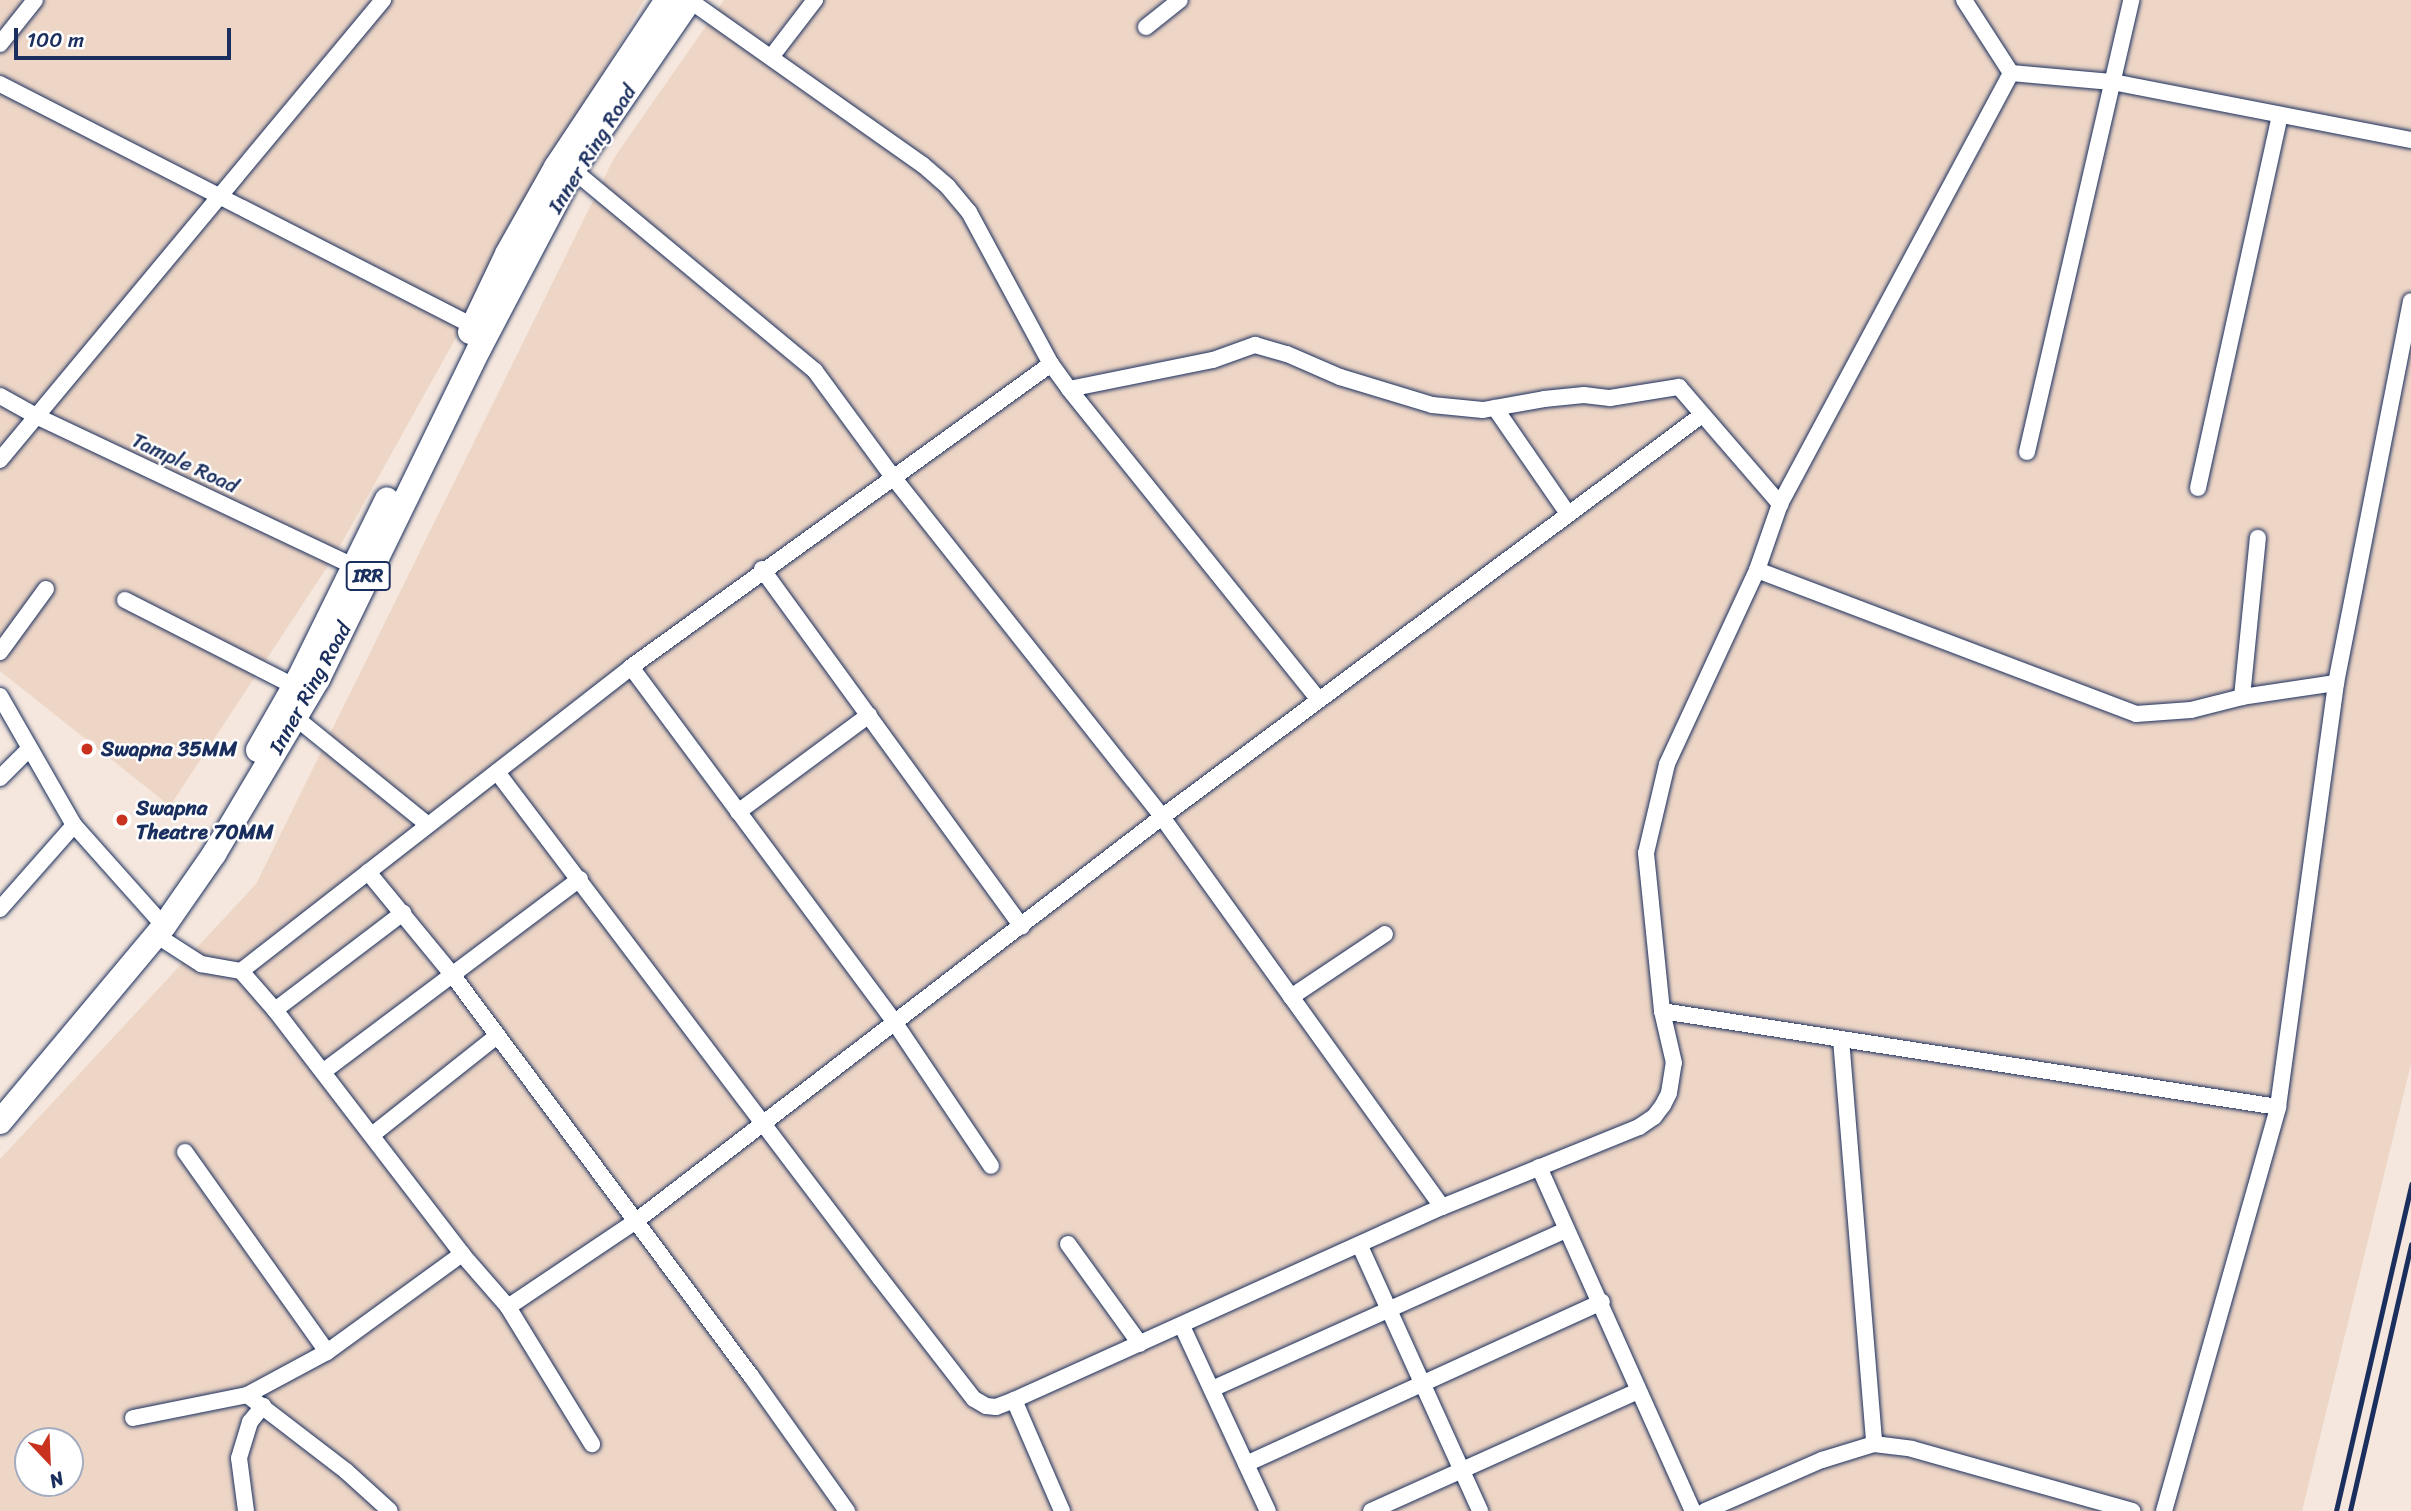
<!DOCTYPE html>
<style>
body{margin:0}
#map{position:relative;width:2411px;height:1511px;overflow:hidden;background:#f5e7dd;font-family:Sriracha,sans-serif}
div>[style]{position:absolute}
.built>*{inset:0;background:#eed6c6}
.roads{filter:drop-shadow(0 0 2px #1b2f5e) drop-shadow(0 0 2px #1b2f5e)}
.street>*{height:16px;margin:-8px;padding:0 8px;transform-origin:8px;border-radius:8px;background:#fff}
.primary>*{height:24px;margin:-12px;padding:0 12px;transform-origin:12px;border-radius:12px;background:#fff}
.rail>*{height:4.5px;margin:-2.25px;padding:0 2.25px;transform-origin:2.25px;border-radius:2.25px;background:#1b2f5e}
.dots>*{width:19px;height:19px;translate:-50% -50%;box-sizing:border-box;border:4px solid #fff;border-radius:50%}
span{translate:-50% -50%;white-space:nowrap;text-align:center;line-height:1.15;-webkit-text-stroke:5px #fff;paint-order:stroke}
.shield-label span{padding:2px 5px;background:#fff;border:2px solid;border-radius:5px;-webkit-text-stroke-width:0}
.shield-label{font-size:19px;color:#1b2f5e;font-weight:700}
.street-label{font-size:21px;color:#1b2f5e}
.poi-label{font-size:21px;color:#1b2f5e;font-weight:700}
.left{translate:0 -50%;text-align:left}
.north{position:absolute;left:14px;top:1427px;width:70px;height:70px;box-sizing:border-box;background:#fff;border:2px solid #a4acbf;border-radius:50%;rotate:157deg;font-size:19px;font-weight:700;line-height:28px;text-align:center;color:#1b2f5e}
.north::after{content:'';display:block;margin:auto;width:24px;height:32px;background:#c8321e;clip-path:polygon(50% 0,100% 100%,50% 72%,0 100%)}
.scale{position:absolute;left:14px;top:28px;width:217px;height:32px;box-sizing:border-box;border:4px solid #1b2f5e;border-top:0;padding-left:9px;font-size:21px;line-height:24px;white-space:nowrap;color:#1b2f5e;-webkit-text-stroke:5px #fff;paint-order:stroke}
</style>
<div id="map">
<div class="built">
<i style="clip-path:polygon(0 0,644px 0,335px 555px,170px 806px,0 671px)"></i>
<i style="clip-path:polygon(evenodd,724px 0,2411px 0,2411px 1064px,2302px 1511px,0 1511px,0 1159px,256px 884px,614px 158px,724px 0,28px 1441px,70px 1441px,70px 1483px,28px 1483px,28px 1441px)"></i>
</div>
<div class="roads">
<div class="street">
<i style="left:689px;top:0;width:286px;rotate:35.2deg"></i>
<i style="left:923px;top:165px;width:33px;rotate:41deg"></i>
<i style="left:948px;top:187px;width:33px;rotate:50deg"></i>
<i style="left:969px;top:212px;width:173px;rotate:61.7deg"></i>
<i style="left:1051px;top:364px;width:31px;rotate:54deg"></i>
<i style="left:1069px;top:389px;width:399px;rotate:51.2deg"></i>
<i style="left:1964px;top:0;width:87px;rotate:57.2deg"></i>
<i style="left:2011px;top:73px;width:101px;rotate:5.1deg"></i>
<i style="left:2112px;top:82px;width:305px;rotate:11deg"></i>
<i style="left:1146px;top:27px;width:43px;rotate:-38.5deg"></i>
<i style="left:0;top:44px;width:56px;rotate:-51.5deg"></i>
<i style="left:772px;top:56px;width:71px;rotate:-52.5deg"></i>
<i style="left:0;top:84px;width:531px;rotate:27.1deg"></i>
<i style="left:567px;top:169px;width:6px;rotate:9deg"></i>
<i style="left:573px;top:170px;width:315px;rotate:39.7deg"></i>
<i style="left:815px;top:371px;width:132px;rotate:53.7deg"></i>
<i style="left:893px;top:477px;width:434px;rotate:51.6deg"></i>
<i style="left:1162px;top:817px;width:480px;rotate:54.3deg"></i>
<i style="left:1069px;top:389px;width:147px;rotate:-11.4deg"></i>
<i style="left:1213px;top:360px;width:45px;rotate:-19.7deg"></i>
<i style="left:1255px;top:345px;width:33px;rotate:16deg"></i>
<i style="left:1287px;top:354px;width:58px;rotate:23.5deg"></i>
<i style="left:1340px;top:377px;width:96px;rotate:16.9deg"></i>
<i style="left:1432px;top:405px;width:51px;rotate:5.6deg"></i>
<i style="left:1483px;top:410px;width:62px;rotate:-10.2deg"></i>
<i style="left:1544px;top:399px;width:40px;rotate:-5.7deg"></i>
<i style="left:1584px;top:395px;width:26px;rotate:7deg"></i>
<i style="left:1610px;top:398px;width:70px;rotate:-9.1deg"></i>
<i style="left:1679px;top:387px;width:155px;rotate:49.2deg"></i>
<i style="left:0;top:396px;width:41px;rotate:29.1deg"></i>
<i style="left:36px;top:416px;width:352px;rotate:25.3deg"></i>
<i style="left:1495px;top:408px;width:129px;rotate:55.4deg"></i>
<i style="left:2027px;top:452px;width:464px;rotate:-77deg"></i>
<i style="left:0;top:460px;width:599px;rotate:-50.22deg"></i>
<i style="left:2198px;top:488px;width:382px;rotate:-77.6deg"></i>
<i style="left:762px;top:569px;width:442px;rotate:54deg"></i>
<i style="left:1757px;top:570px;width:405px;rotate:20.8deg"></i>
<i style="left:2136px;top:714px;width:55px;rotate:-4.2deg"></i>
<i style="left:2191px;top:710px;width:53px;rotate:-14.3deg"></i>
<i style="left:2242px;top:697px;width:95px;rotate:-8.5deg"></i>
<i style="left:125px;top:600px;width:190px;rotate:27deg"></i>
<i style="left:0;top:652px;width:78px;rotate:-53.9deg"></i>
<i style="left:631px;top:667px;width:443px;rotate:53.4deg"></i>
<i style="left:895px;top:1023px;width:172px;rotate:56.1deg"></i>
<i style="left:0;top:696px;width:149px;rotate:60.2deg"></i>
<i style="left:74px;top:825px;width:135px;rotate:48.3deg"></i>
<i style="left:2242px;top:697px;width:160px;rotate:-84.3deg"></i>
<i style="left:296px;top:718px;width:169px;rotate:39deg"></i>
<i style="left:497px;top:772px;width:635px;rotate:52.88deg"></i>
<i style="left:880px;top:1278px;width:153px;rotate:52.2deg"></i>
<i style="left:974px;top:1399px;width:14px;rotate:30deg"></i>
<i style="left:986px;top:1406px;width:10px;rotate:6deg"></i>
<i style="left:996px;top:1407px;width:19px;rotate:-21deg"></i>
<i style="left:1014px;top:1400px;width:470px;rotate:-24.3deg"></i>
<i style="left:1442px;top:1207px;width:213px;rotate:-22.1deg"></i>
<i style="left:1639px;top:1127px;width:18px;rotate:-34deg"></i>
<i style="left:1654px;top:1117px;width:15px;rotate:-53deg"></i>
<i style="left:1663px;top:1105px;width:13px;rotate:-63deg"></i>
<i style="left:1669px;top:1093px;width:30px;rotate:-81deg"></i>
<i style="left:1674px;top:1063px;width:53px;rotate:-103deg"></i>
<i style="left:1662px;top:1011px;width:159px;rotate:-95.8deg"></i>
<i style="left:1646px;top:853px;width:91px;rotate:-76.7deg"></i>
<i style="left:1667px;top:764px;width:214px;rotate:-65.1deg"></i>
<i style="left:1757px;top:570px;width:70px;rotate:-70.8deg"></i>
<i style="left:1780px;top:504px;width:489px;rotate:-61.8deg"></i>
<i style="left:0;top:778px;width:42px;rotate:-45deg"></i>
<i style="left:738px;top:812px;width:163px;rotate:-36.5deg"></i>
<i style="left:368px;top:872px;width:131px;rotate:50.6deg"></i>
<i style="left:451px;top:973px;width:502px;rotate:53.34deg"></i>
<i style="left:751px;top:1376px;width:166px;rotate:54.6deg"></i>
<i style="left:0;top:909px;width:112px;rotate:-48.6deg"></i>
<i style="left:156px;top:935px;width:54px;rotate:32.8deg"></i>
<i style="left:201px;top:964px;width:41px;rotate:9.9deg"></i>
<i style="left:241px;top:971px;width:52px;rotate:48.9deg"></i>
<i style="left:275px;top:1010px;width:307px;rotate:52.5deg"></i>
<i style="left:462px;top:1254px;width:70px;rotate:49deg"></i>
<i style="left:508px;top:1307px;width:161px;rotate:58.5deg"></i>
<i style="left:241px;top:971px;width:494px;rotate:-37.9deg"></i>
<i style="left:631px;top:667px;width:518px;rotate:-35.81deg"></i>
<i style="left:1291px;top:997px;width:113px;rotate:-33.8deg"></i>
<i style="left:275px;top:1010px;width:161px;rotate:-37.2deg"></i>
<i style="left:1662px;top:1011px;width:623px;rotate:8.86deg"></i>
<i style="left:1841px;top:1039px;width:406px;rotate:85.3deg"></i>
<i style="left:324px;top:1071px;width:320px;rotate:-36.9deg"></i>
<i style="left:372px;top:1135px;width:159px;rotate:-38.4deg"></i>
<i style="left:185px;top:1152px;width:245px;rotate:54.6deg"></i>
<i style="left:1539px;top:1167px;width:377px;rotate:65.9deg"></i>
<i style="left:1068px;top:1244px;width:123px;rotate:54.2deg"></i>
<i style="left:1360px;top:1246px;width:291px;rotate:65.6deg"></i>
<i style="left:508px;top:1307px;width:154px;rotate:-33.9deg"></i>
<i style="left:636px;top:1221px;width:663px;rotate:-37.53deg"></i>
<i style="left:1162px;top:817px;width:673px;rotate:-36.67deg"></i>
<i style="left:1182px;top:1326px;width:204px;rotate:65.1deg"></i>
<i style="left:1212px;top:1389px;width:388px;rotate:-24.2deg"></i>
<i style="left:247px;top:1395px;width:125px;rotate:37.5deg"></i>
<i style="left:346px;top:1471px;width:59px;rotate:42.3deg"></i>
<i style="left:1014px;top:1400px;width:121px;rotate:66.6deg"></i>
<i style="left:133px;top:1418px;width:116px;rotate:-11.4deg"></i>
<i style="left:247px;top:1395px;width:91px;rotate:-28.3deg"></i>
<i style="left:327px;top:1352px;width:167px;rotate:-36deg"></i>
<i style="left:1246px;top:1464px;width:391px;rotate:-24.5deg"></i>
<i style="left:246px;top:1511px;width:53px;rotate:-97.5deg"></i>
<i style="left:239px;top:1458px;width:38px;rotate:-73deg"></i>
<i style="left:250px;top:1422px;width:21px;rotate:-51deg"></i>
<i style="left:1371px;top:1511px;width:293px;rotate:-24.2deg"></i>
<i style="left:1705px;top:1511px;width:128px;rotate:-23.6deg"></i>
<i style="left:1822px;top:1460px;width:54px;rotate:-17.1deg"></i>
<i style="left:1874px;top:1444px;width:38px;rotate:7deg"></i>
<i style="left:1912px;top:1449px;width:229px;rotate:15.7deg"></i>
<i style="left:2164px;top:1511px;width:420px;rotate:-74.2deg"></i>
<i style="left:2278px;top:1107px;width:428px;rotate:-82.2deg"></i>
<i style="left:2336px;top:683px;width:389px;rotate:-78.9deg"></i>
</div>
<div class="primary">
<i style="left:470px;top:332px;width:86px;rotate:-64.6deg"></i>
<i style="left:507px;top:254px;width:100px;rotate:-60.6deg"></i>
<i style="left:556px;top:167px;width:201px;rotate:-56.4deg"></i>
<i style="left:258px;top:750px;width:83px;rotate:-60.3deg"></i>
<i style="left:299px;top:678px;width:199px;rotate:-63.8deg"></i>
<i style="left:0;top:1122px;width:256px;rotate:-50.1deg"></i>
<i style="left:164px;top:926px;width:88px;rotate:-55.2deg"></i>
<i style="left:214px;top:854px;width:204px;rotate:-59.3deg"></i>
<i style="left:318px;top:679px;width:367px;rotate:-64deg"></i>
<i style="left:479px;top:349px;width:202px;rotate:-62.3deg"></i>
<i style="left:573px;top:170px;width:206px;rotate:-55.5deg"></i>
</div>
</div>
<div class="rail">
<i style="left:2336px;top:1511px;width:335px;rotate:-77deg"></i>
<i style="left:2350px;top:1511px;width:273px;rotate:-77.1deg"></i>
</div>
<div class="dots">
<i style="left:87px;top:749px;background:#c8321e"></i>
<i style="left:122px;top:820px;background:#c8321e"></i>
</div>
<div class="shield-label">
<span style="left:368px;top:576px">IRR</span>
</div>
<div class="street-label">
<span style="left:592px;top:149px;rotate:-58deg">Inner Ring Road</span>
<span style="left:185px;top:463px;rotate:25deg">Tample Road</span>
<span style="left:310px;top:688px;rotate:-61deg">Inner Ring Road</span>
</div>
<div class="poi-label">
<span class="left" style="left:101px;top:749px">Swapna 35MM</span>
<span class="left" style="left:136px;top:820px">Swapna<br>Theatre 70MM</span>
</div>
<div class="north">N</div>
<div class="scale">100 m</div>
</div>
